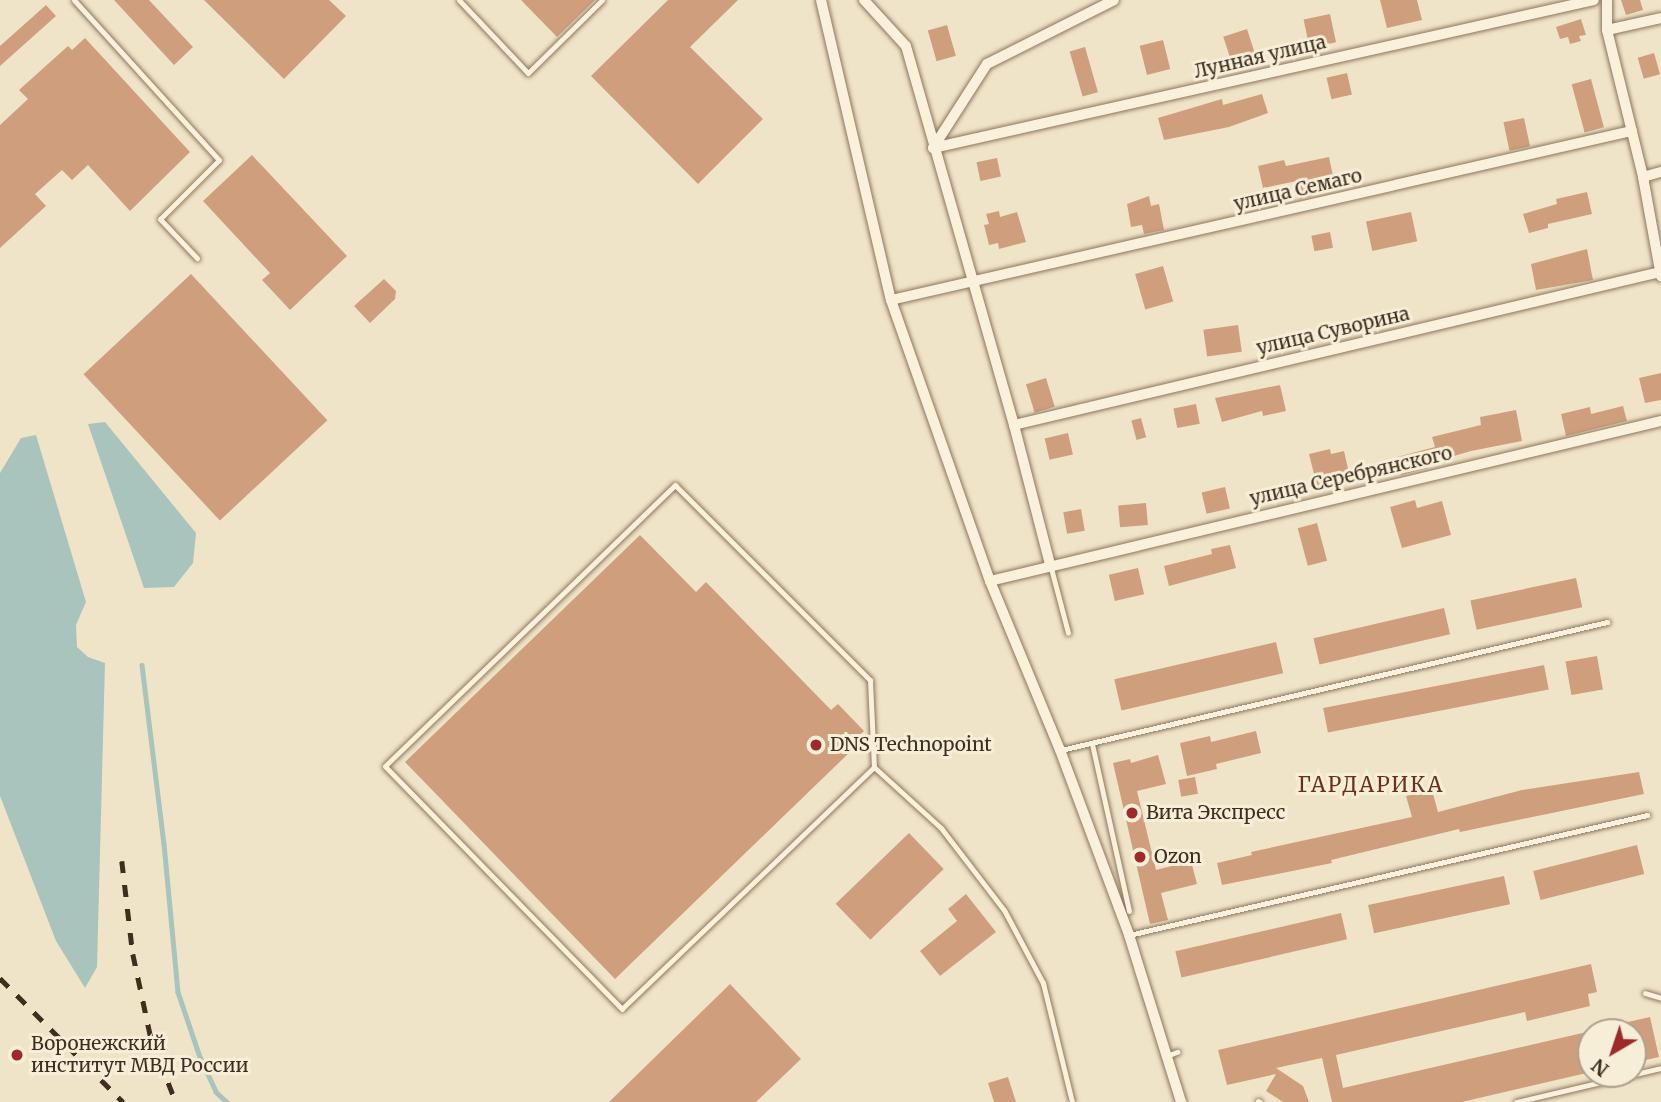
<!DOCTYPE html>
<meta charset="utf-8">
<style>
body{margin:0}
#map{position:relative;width:1661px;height:1102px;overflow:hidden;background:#f0e4c8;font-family:Merriweather,serif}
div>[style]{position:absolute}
.water>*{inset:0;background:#a9c4bc}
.stream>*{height:4.5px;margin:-2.25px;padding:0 2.25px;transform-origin:2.25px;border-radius:2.25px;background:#a9c4bc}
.building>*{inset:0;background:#cf9f7d;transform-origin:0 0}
.roads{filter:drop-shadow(0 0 2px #8d765c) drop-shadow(0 0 2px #8d765c)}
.lane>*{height:5px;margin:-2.5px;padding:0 2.5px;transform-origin:2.5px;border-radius:2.5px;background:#faf1dc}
.street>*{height:10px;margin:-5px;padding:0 5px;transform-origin:5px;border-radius:5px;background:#faf1dc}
.rail>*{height:4.5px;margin-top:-2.25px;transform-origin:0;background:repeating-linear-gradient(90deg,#3d2e20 0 12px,transparent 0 24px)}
.dots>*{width:19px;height:19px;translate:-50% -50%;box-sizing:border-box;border:4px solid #f7eed8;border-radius:50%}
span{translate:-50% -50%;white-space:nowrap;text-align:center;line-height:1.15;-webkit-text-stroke:6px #f7eed8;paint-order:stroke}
.street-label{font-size:19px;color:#3d2e20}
.poi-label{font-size:19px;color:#3d2e20}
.left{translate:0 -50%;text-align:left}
.neighbourhood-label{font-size:21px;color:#6b2e1e;letter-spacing:2px}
.north{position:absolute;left:1577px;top:1018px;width:70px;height:70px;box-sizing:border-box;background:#f7eed8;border:2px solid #ada18e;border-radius:50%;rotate:219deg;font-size:19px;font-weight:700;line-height:28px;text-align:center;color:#3d2e20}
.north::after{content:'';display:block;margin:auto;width:24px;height:32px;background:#9e2a2b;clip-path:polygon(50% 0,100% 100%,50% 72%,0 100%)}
</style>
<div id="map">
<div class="water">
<i style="clip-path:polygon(105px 422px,196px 533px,193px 563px,174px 587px,144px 588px,88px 424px)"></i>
<i style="clip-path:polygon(36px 435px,86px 602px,76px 625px,77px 647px,88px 657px,105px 663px,97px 967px,85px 988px,56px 941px,0 796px,0 473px,21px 438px)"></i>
</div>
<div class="stream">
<i style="left:142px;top:665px;width:180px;rotate:83deg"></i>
<i style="left:164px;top:844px;width:149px;rotate:84.6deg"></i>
<i style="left:178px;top:992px;width:69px;rotate:71.3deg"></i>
<i style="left:200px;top:1057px;width:38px;rotate:65deg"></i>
<i style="left:216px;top:1092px;width:15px;rotate:42deg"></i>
</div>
<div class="building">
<i style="clip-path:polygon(114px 0,149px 0,193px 47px,174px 65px)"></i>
<i style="clip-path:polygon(204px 0,329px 0,346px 16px,284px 79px)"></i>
<i style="clip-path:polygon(521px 0,595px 0,557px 37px)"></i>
<i style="clip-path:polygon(668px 0,738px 0,690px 47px,763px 119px,698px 184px,591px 76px)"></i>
<i style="clip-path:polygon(1380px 0,1417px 0,1422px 20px,1387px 28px)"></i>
<i style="clip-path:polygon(1621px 0,1640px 0,1643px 10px,1626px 15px)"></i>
<i style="clip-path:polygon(46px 5px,56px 16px,0 66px,0 46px)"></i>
<i style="left:1330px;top:14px;width:29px;height:27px;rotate:78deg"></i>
<i style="clip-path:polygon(1581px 19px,1586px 35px,1579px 36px,1581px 41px,1570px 44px,1568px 37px,1560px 39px,1556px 27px)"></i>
<i style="left:947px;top:25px;width:32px;height:20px;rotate:74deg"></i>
<i style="left:1247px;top:29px;width:28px;height:25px;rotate:72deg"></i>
<i style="clip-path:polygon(85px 38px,190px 152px,130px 211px,88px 165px,72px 180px,62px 170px,35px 194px,46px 206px,0 248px,0 125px,28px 99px,19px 90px,68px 46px,72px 50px)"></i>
<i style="left:1163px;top:40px;width:30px;height:24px;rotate:76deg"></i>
<i style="left:1085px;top:47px;width:47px;height:16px;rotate:74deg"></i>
<i style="left:1654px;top:53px;width:22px;height:17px;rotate:74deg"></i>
<i style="left:1347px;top:73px;width:22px;height:21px;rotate:77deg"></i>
<i style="left:1591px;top:79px;width:50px;height:20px;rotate:75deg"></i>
<i style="clip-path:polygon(1262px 94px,1268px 113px,1229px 127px,1164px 140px,1158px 118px,1222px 99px,1223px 105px)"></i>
<i style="left:1524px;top:118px;width:29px;height:21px;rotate:78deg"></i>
<i style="clip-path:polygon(252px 155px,347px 256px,290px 310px,262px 280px,270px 273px,203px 201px)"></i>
<i style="clip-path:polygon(1329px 157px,1336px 190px,1300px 199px,1297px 181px,1263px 188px,1258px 166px,1284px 160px,1286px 166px)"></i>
<i style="left:997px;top:158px;width:19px;height:21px;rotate:78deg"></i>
<i style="clip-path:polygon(1587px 192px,1592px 214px,1548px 224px,1548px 228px,1529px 233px,1523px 214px,1557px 204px,1556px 199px)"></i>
<i style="clip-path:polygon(1149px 196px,1151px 206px,1159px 204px,1164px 230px,1144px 234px,1142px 225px,1131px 227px,1127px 204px)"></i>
<i style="clip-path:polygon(999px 211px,1000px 217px,1017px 212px,1026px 242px,999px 249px,998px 243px,989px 245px,984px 225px,989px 224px,986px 214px)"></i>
<i style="left:1411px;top:212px;width:30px;height:46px;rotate:78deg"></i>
<i style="left:1330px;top:232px;width:16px;height:19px;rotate:79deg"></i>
<i style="clip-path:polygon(1587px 249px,1593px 280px,1536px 290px,1531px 264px)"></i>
<i style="left:1163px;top:266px;width:37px;height:29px;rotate:74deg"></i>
<i style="left:191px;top:274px;width:200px;height:147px;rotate:47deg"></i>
<i style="clip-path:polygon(384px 279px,396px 291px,395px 299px,370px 323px,354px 306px)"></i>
<i style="left:1238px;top:325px;width:27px;height:35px;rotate:82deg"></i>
<i style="clip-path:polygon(1661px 373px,1661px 400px,1645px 403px,1639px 378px)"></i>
<i style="left:1046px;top:378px;width:30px;height:21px;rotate:73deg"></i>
<i style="clip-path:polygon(1280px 385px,1286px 411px,1263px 416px,1262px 411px,1222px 422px,1215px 398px)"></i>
<i style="left:1196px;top:404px;width:20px;height:23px;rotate:79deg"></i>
<i style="clip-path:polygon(1623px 406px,1627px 421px,1566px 436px,1561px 414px,1590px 407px,1591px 414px)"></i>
<i style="clip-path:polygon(1516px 410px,1522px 441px,1471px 451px,1427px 464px,1428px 468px,1401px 475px,1397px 457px,1435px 447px,1432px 437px,1481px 425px,1480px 417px)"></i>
<i style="left:1141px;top:418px;width:20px;height:10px;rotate:75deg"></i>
<i style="left:1068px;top:433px;width:22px;height:24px;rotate:77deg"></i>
<i style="clip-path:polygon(1330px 449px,1331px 454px,1344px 451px,1349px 473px,1328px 478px,1329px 483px,1317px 486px,1309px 454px)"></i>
<i style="left:1225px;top:487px;width:22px;height:24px;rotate:77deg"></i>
<i style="clip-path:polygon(1415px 500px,1417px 508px,1442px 501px,1451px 535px,1402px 548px,1390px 507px)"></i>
<i style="left:1146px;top:503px;width:22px;height:28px;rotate:85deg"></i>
<i style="left:1081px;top:509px;width:22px;height:18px;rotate:80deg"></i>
<i style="left:1317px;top:523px;width:39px;height:20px;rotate:75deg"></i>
<i style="clip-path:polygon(640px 535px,696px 592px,706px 582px,831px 710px,838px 704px,864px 731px,846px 748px,850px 752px,615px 979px,405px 762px)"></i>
<i style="clip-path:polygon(1230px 545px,1236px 568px,1169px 586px,1164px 566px,1212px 554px,1211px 549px)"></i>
<i style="left:1138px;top:568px;width:27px;height:30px;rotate:77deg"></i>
<i style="left:1576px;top:578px;width:30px;height:108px;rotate:78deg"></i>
<i style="left:1444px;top:608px;width:27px;height:134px;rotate:77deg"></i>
<i style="left:1276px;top:642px;width:32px;height:166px;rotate:77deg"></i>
<i style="left:1597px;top:656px;width:34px;height:32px;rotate:80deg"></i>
<i style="left:1544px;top:665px;width:25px;height:225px;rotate:79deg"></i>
<i style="clip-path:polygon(1256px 731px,1261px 753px,1216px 764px,1217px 769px,1187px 776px,1180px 743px,1210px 736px,1211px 742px)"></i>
<i style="clip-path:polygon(1158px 755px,1166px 784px,1137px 791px,1156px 870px,1191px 861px,1197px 884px,1161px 893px,1168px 920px,1150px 924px,1113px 763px,1130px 759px,1131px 763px)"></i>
<i style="clip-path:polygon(1639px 772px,1644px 794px,1460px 832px,1459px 829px,1331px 860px,1332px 863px,1222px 885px,1217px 863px,1252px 855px,1251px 852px,1412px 817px,1406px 796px,1432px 790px,1438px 812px,1522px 790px)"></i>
<i style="left:1195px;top:777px;width:17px;height:17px;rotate:80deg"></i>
<i style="left:909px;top:833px;width:50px;height:102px;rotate:46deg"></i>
<i style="left:1637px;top:845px;width:30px;height:107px;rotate:76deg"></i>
<i style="left:1504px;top:876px;width:29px;height:139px;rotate:78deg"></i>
<i style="clip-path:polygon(966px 894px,996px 932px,940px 976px,920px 951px,957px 921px,948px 909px)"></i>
<i style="left:1341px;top:913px;width:27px;height:170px;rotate:77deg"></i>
<i style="clip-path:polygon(1591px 964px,1597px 992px,1588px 994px,1590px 1006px,1527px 1021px,1525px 1012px,1336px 1055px,1343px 1088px,1591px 1031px,1591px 1072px,1462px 1102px,1332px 1102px,1322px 1058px,1276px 1068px,1303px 1086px,1309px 1102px,1283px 1102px,1266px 1091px,1276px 1074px,1227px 1085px,1218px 1050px)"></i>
<i style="clip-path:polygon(730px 984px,801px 1059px,756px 1102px,609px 1102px)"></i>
<i style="clip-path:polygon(1650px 1017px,1659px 1057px,1633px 1063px,1633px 1032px,1607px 1032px,1606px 1027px)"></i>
<i style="clip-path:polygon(1008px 1077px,1016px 1102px,994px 1102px,988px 1083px)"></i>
</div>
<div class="roads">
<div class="lane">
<i style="left:74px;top:0;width:216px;rotate:47.8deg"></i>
<i style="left:219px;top:160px;width:83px;rotate:135deg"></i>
<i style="left:160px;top:219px;width:54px;rotate:46.5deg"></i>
<i style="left:459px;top:0;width:100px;rotate:46.6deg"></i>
<i style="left:528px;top:73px;width:104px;rotate:-44.6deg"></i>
<i style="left:1051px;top:568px;width:67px;rotate:75.3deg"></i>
<i style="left:1092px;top:744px;width:171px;rotate:77.5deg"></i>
<i style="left:1061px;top:750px;width:561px;rotate:-13.19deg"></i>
<i style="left:874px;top:767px;width:349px;rotate:136.2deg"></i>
<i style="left:622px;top:1009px;width:339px;rotate:-134.3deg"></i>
<i style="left:385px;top:766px;width:404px;rotate:-44.1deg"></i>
<i style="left:675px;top:485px;width:276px;rotate:45deg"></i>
<i style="left:870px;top:680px;width:87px;rotate:87.4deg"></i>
<i style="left:874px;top:767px;width:91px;rotate:42.3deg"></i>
<i style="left:941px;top:828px;width:103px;rotate:52.5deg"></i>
<i style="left:1004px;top:910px;width:83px;rotate:61.9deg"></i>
<i style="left:1043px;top:983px;width:122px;rotate:76.3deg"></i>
<i style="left:1129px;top:935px;width:532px;rotate:-13.04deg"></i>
<i style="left:1645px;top:993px;width:17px;rotate:17deg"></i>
<i style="left:1169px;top:1055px;width:9px;rotate:-21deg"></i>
<i style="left:1258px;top:1101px;width:2px;rotate:27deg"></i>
<i style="left:1516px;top:1102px;width:149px;rotate:-13.2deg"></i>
</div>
<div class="street">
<i style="left:821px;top:0;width:308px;rotate:76.9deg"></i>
<i style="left:891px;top:300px;width:298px;rotate:70.6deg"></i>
<i style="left:990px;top:581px;width:183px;rotate:67.5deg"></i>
<i style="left:1060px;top:750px;width:197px;rotate:69.5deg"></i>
<i style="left:1129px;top:935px;width:175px;rotate:72.7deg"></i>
<i style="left:864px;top:0;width:62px;rotate:47.6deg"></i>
<i style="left:906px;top:46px;width:394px;rotate:74.1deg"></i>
<i style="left:1014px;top:425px;width:144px;rotate:75.5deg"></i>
<i style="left:1607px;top:0;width:30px;rotate:90deg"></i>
<i style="left:1607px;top:30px;width:151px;rotate:76.2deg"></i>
<i style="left:1643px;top:177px;width:101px;rotate:79.7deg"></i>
<i style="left:1607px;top:30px;width:55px;rotate:-12.5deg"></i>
<i style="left:933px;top:148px;width:677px;rotate:-12.62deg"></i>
<i style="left:933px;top:148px;width:100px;rotate:-57.3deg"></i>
<i style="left:987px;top:64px;width:142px;rotate:-26.7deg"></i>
<i style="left:1643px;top:177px;width:19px;rotate:-16deg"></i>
<i style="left:891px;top:300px;width:760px;rotate:-12.85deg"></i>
<i style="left:1014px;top:425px;width:664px;rotate:-13.32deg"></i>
<i style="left:990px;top:581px;width:690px;rotate:-13.41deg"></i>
</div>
</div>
<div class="rail">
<i style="left:122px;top:861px;width:94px;rotate:83.3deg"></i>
<i style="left:133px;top:954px;width:86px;rotate:77.9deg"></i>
<i style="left:151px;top:1038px;width:69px;rotate:68.7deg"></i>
<i style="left:0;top:978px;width:175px;rotate:45.2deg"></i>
</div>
<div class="dots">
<i style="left:816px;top:745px;background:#9e2a2b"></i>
<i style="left:1132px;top:813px;background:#9e2a2b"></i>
<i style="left:1140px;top:857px;background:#9e2a2b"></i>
<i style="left:17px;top:1055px;background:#9e2a2b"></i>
</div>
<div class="street-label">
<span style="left:1260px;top:57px;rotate:-13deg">Лунная улица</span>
<span style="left:1298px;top:190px;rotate:-13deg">улица Семаго</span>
<span style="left:1333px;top:331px;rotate:-13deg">улица Суворина</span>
<span style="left:1351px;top:476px;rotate:-13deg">улица Серебрянского</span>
</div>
<div class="poi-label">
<span class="left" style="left:830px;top:745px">DNS Technopoint</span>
<span class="left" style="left:1146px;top:813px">Вита Экспресс</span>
<span class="left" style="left:1154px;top:857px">Ozon</span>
<span class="left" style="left:31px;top:1055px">Воронежский<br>институт МВД России</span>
</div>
<div class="neighbourhood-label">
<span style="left:1371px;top:785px">ГАРДАРИКА</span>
</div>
<div class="north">N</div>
</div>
